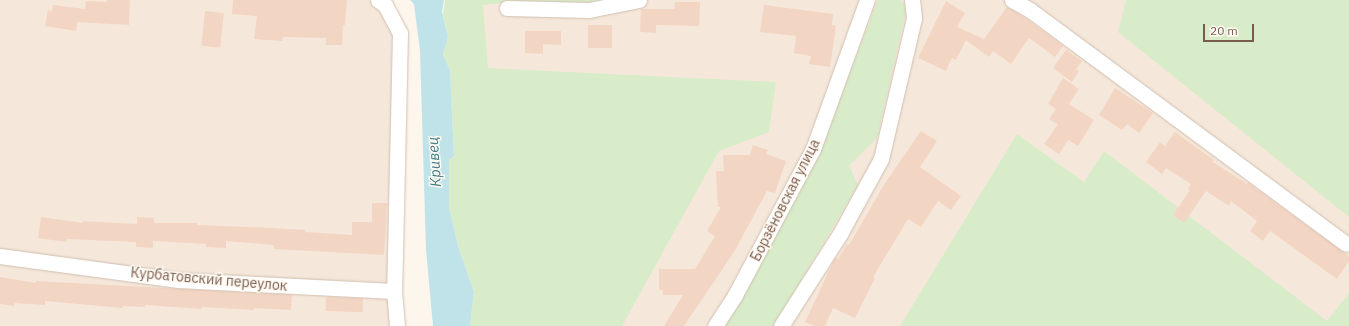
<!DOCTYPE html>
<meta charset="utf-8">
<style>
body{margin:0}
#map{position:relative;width:1349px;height:326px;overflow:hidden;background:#fdf6ec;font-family:"IBM Plex Sans",sans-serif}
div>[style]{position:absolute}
.residential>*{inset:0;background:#f5e8da;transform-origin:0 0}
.green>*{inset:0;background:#d8ecc9}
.water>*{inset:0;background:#bfe3e8}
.building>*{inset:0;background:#f3d5c3;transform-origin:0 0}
.roads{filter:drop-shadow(0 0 1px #d1beb0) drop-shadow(0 0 1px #d1beb0)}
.minor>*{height:15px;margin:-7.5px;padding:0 7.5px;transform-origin:7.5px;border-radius:7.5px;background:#fff}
span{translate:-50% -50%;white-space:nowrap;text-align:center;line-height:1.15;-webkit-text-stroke:3px #fffaf3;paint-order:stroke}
.street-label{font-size:14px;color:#7a5c4d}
.water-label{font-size:15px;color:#437c86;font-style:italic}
.scale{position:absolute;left:1203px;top:24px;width:51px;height:18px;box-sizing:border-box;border:2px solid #7a5c4d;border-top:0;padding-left:5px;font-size:12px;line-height:14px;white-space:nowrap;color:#7a5c4d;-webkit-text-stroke:3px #fffaf3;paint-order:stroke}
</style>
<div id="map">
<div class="residential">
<i style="clip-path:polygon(0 0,370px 0,382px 7px,399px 42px,399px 268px,402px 326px,0 326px)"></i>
<i style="left:483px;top:0;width:866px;height:327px"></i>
</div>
<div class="green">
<i style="clip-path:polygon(445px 0,601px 0,578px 4px,526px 1px,483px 5px,488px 68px,776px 82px,769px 132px,719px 151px,622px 326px,470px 326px,474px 292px,459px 249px,449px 208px,449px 160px,454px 156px,450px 70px,443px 55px,448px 37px,443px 14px)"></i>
<i style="clip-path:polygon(878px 0,900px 0,907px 7px,877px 138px,849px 166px,858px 185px,774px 326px,722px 326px,820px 150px)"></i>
<i style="clip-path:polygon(1126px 0,1349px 0,1349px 217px,1118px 32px)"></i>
<i style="clip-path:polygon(1017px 134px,1084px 182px,1104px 151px,1327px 321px,1349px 293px,1349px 326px,900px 326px)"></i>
</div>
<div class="water">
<i style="clip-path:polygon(410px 0,444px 0,442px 11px,448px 37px,443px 55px,450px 70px,454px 156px,449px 160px,449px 208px,459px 249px,474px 292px,470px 326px,433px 326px,426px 250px,420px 51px,414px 4px)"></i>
</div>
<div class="building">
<i style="clip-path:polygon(107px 0,130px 0,129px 25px,77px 22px,76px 31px,45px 26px,48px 10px,52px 11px,53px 5px,85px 9px,86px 1px,107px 2px)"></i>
<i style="clip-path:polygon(233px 0,347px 0,345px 25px,343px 25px,342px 45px,326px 45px,326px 38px,283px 37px,282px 41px,254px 39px,257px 16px,232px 14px)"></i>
<i style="clip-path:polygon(946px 1px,965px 13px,957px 27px,984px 39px,1007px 7px,1025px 18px,1063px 46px,1055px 57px,1029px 38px,1011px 64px,993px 51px,989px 57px,966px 40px,956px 60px,952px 58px,946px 71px,918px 58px)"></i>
<i style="clip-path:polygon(675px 2px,700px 2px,699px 26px,656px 25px,656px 33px,640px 32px,641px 9px,674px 9px)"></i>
<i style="clip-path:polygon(764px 5px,833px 14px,832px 25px,836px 26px,830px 67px,809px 64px,811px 56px,794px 53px,796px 36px,760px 32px)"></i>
<i style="left:205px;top:11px;width:19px;height:35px;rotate:6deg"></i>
<i style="left:588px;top:25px;width:24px;height:23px"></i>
<i style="clip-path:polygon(525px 31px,561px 31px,561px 45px,543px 44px,543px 54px,525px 53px)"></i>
<i style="clip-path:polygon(1066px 50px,1082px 61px,1076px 69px,1079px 71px,1072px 82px,1053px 68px)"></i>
<i style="clip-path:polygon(1063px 78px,1079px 89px,1069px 104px,1094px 120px,1078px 146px,1068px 140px,1059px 154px,1044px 144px,1058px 124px,1049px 119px,1056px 109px,1048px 104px)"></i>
<i style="clip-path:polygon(1115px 88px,1153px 113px,1139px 133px,1127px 124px,1122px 130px,1099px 115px)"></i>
<i style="clip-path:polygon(921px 131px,937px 141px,920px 167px,961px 196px,951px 210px,938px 201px,921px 227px,908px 219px,873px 277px,875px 278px,855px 318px,833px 308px,825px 326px,815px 326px,805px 322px,834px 260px,835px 258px,838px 259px,847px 244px,849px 245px,885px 183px)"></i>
<i style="clip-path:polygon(1175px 132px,1214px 160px,1213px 162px,1247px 184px,1248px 183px,1349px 256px,1349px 261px,1337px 279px,1270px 231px,1263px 241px,1250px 231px,1257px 221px,1231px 201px,1229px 206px,1206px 191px,1184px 223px,1173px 215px,1190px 190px,1188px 189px,1191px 184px,1166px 168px,1162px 174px,1146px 162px,1160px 142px,1165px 146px)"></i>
<i style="clip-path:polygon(753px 145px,768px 150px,766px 154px,786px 161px,775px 193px,767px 191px,734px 252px,684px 326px,664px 326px,683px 295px,663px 295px,663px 290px,659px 290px,659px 269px,695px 269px,715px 236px,707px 231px,721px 207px,718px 207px,716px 171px,724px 171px,723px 155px,750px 155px)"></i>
<i style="clip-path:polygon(372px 203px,387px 203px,384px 255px,274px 249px,274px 245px,226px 241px,226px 248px,206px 247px,206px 244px,153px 241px,153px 248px,136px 247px,136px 242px,67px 239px,66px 242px,38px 238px,41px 217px,83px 223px,83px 221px,137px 224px,137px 217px,154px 218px,154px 223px,197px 223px,197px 225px,272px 228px,305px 230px,305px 232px,352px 235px,352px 222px,372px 222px)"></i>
<i style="clip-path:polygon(0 277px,36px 283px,36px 281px,292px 295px,291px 310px,254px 308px,254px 310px,202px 307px,202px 309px,145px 305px,145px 307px,123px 306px,123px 308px,45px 301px,45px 305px,15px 303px,14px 306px,0 304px)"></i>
<i style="left:326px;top:297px;width:37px;height:14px;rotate:2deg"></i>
</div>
<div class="roads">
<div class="minor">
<i style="left:378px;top:0;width:9px;rotate:36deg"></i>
<i style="left:385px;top:5px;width:32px;rotate:62deg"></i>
<i style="left:400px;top:33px;width:258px;rotate:91.3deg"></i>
<i style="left:394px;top:291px;width:35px;rotate:85deg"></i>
<i style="left:1012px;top:0;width:21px;rotate:29deg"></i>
<i style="left:1030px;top:10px;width:393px;rotate:36.5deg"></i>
<i style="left:507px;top:8px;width:82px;rotate:1.4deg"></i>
<i style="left:589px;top:10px;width:51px;rotate:-11.3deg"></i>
<i style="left:0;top:256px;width:180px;rotate:7.7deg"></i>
<i style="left:178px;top:280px;width:216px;rotate:2.9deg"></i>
<i style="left:715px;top:326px;width:37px;rotate:-57deg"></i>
<i style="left:735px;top:295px;width:166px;rotate:-61.9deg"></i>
<i style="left:813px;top:149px;width:158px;rotate:-70.1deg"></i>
<i style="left:781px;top:326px;width:112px;rotate:-57.4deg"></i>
<i style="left:841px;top:232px;width:83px;rotate:-61.3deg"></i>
<i style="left:881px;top:159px;width:145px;rotate:-76.8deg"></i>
<i style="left:914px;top:18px;width:18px;rotate:-96deg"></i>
</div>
</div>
<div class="street-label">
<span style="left:785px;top:200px;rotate:-63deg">Борзёновская улица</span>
<span style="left:209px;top:279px;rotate:5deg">Курбатовский переулок</span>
</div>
<div class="water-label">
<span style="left:434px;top:162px;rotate:-94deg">Кривец</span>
</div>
<div class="scale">20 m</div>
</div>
